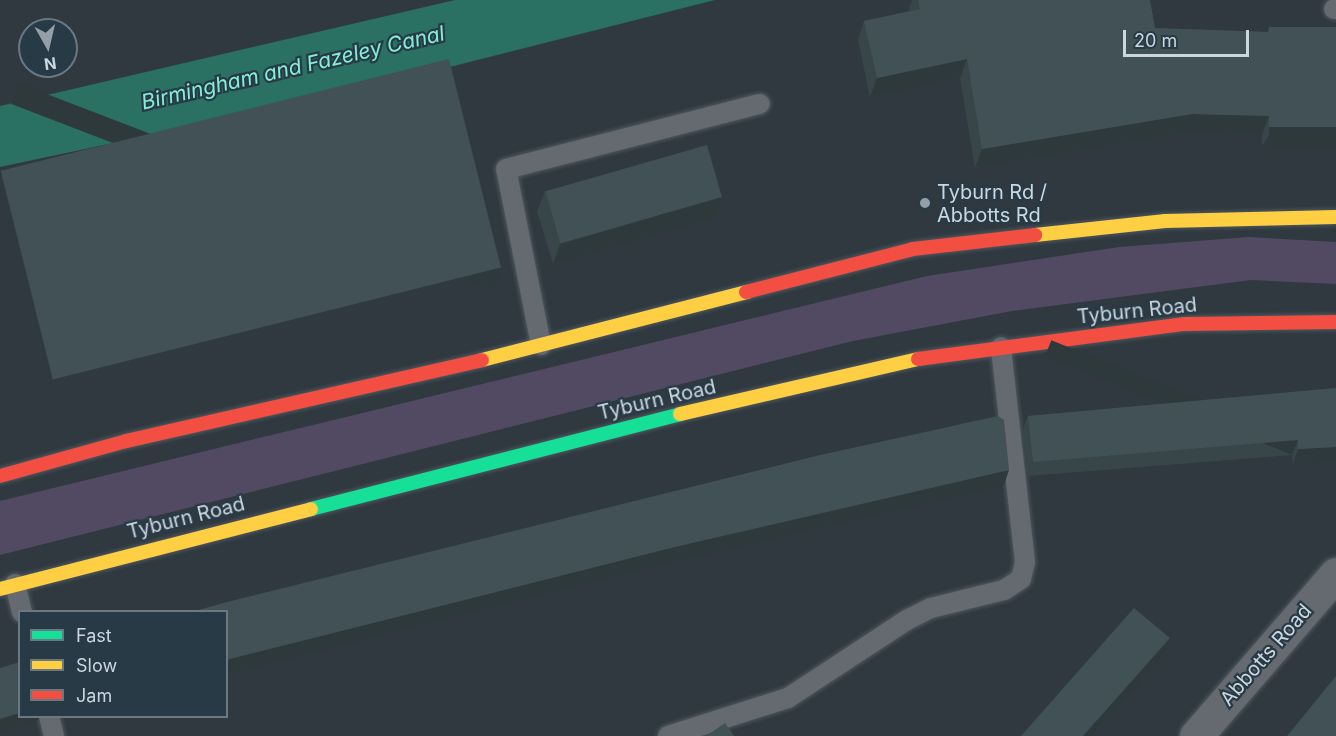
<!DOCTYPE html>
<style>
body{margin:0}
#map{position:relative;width:1336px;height:736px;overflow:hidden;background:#2f393f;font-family:Inter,sans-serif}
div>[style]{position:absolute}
.green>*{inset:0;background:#524962}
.water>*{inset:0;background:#2a7063}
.roads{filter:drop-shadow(0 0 2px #4e575e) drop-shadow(0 0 2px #4e575e)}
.lane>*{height:20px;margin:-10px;padding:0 10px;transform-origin:10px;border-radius:10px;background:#646a70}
.street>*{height:33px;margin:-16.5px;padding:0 16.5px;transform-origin:16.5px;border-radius:16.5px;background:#646a70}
.fast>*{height:14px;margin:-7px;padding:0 7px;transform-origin:7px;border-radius:7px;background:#16e098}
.slow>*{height:14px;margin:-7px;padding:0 7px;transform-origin:7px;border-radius:7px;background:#ffcf43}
.jam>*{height:14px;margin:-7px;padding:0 7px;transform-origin:7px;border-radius:7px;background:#f24e42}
.wall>*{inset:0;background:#38464a}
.shaded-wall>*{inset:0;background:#2e393c;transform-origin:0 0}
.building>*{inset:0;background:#415156;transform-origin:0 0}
.dots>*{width:16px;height:16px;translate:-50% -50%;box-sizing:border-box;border:3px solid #283a46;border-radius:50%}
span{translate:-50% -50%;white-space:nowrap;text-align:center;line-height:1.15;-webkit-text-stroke:4.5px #283a46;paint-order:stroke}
.poi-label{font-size:20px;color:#ccd6df}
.left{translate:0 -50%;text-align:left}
.street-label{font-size:20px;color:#ccd6df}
.water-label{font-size:21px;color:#82f0d8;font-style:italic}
.legend{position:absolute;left:18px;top:610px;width:210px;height:108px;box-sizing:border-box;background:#283a46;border:2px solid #6a7883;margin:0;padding:8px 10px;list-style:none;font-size:18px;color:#ccd6df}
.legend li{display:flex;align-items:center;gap:12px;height:30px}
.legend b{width:30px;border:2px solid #6a7883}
.north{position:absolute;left:18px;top:18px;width:60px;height:60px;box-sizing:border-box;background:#283a46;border:2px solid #6a7883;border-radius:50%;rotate:172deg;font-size:16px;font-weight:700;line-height:24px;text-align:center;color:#ccd6df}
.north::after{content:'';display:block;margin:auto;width:21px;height:27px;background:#959fa7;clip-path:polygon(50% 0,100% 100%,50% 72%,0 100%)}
.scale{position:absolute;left:1123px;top:30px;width:126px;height:27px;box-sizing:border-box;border:3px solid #ccd6df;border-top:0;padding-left:8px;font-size:18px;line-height:21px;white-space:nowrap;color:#ccd6df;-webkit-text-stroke:4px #283a46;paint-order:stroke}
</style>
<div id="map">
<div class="green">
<i style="clip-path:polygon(1249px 237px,1336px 242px,1336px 284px,1251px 280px,1012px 311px,853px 341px,0 555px,0 501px,927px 276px,1119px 247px)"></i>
</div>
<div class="water">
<i style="clip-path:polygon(455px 0,715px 0,339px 95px,0 167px,0 106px)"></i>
</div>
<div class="roads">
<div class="lane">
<i style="left:1334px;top:9px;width:2px"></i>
<i style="left:541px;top:345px;width:179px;rotate:-101.2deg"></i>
<i style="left:506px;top:169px;width:262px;rotate:-14.4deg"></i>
<i style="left:15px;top:584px;width:29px;rotate:76deg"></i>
<i style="left:49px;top:716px;width:21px;rotate:76deg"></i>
<i style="left:668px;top:736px;width:126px;rotate:-17.6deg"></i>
<i style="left:788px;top:698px;width:140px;rotate:-33.3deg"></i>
<i style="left:905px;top:621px;width:29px;rotate:-27deg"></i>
<i style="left:931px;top:608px;width:75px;rotate:-13.9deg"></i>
<i style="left:1004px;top:590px;width:20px;rotate:-33deg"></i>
<i style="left:1021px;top:579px;width:17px;rotate:-77deg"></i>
<i style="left:1025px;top:562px;width:216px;rotate:-96.4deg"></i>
</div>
<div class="street">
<i style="left:1196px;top:736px;width:214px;rotate:-49.2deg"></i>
</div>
<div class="fast">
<i style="left:311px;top:509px;width:381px;rotate:-14.4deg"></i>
</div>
<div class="slow">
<i style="left:1035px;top:235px;width:131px;rotate:-6.1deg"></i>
<i style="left:1165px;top:221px;width:171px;rotate:-1.3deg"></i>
<i style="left:482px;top:360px;width:273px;rotate:-14.4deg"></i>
<i style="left:680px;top:414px;width:244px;rotate:-13deg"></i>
<i style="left:0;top:589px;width:321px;rotate:-14.4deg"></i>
</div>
<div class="jam">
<i style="left:746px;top:292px;width:172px;rotate:-14.4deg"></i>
<i style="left:913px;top:249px;width:123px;rotate:-6.5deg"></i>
<i style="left:918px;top:359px;width:269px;rotate:-7.5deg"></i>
<i style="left:1185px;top:324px;width:151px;rotate:-0.8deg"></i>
<i style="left:0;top:476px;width:131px;rotate:-15.5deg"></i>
<i style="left:126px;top:441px;width:365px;rotate:-12.8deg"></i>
</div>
</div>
<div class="wall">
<i style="clip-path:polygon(912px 0,1150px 0,1155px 28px,1267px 32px,1269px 27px,1336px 27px,1262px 146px,1262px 135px,1185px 133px,975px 168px,960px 78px,870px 97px,858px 40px,864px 21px,909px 11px,909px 9px)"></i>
<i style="clip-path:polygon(545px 191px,722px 197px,715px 218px,553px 264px,537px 211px)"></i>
<i style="clip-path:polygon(1336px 388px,1336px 462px,1293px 464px,1292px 455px,1028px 476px,1022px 431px,1028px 416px)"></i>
</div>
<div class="shaded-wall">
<i style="clip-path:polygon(967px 59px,960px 78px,870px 97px,877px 78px)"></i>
<i style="clip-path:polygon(1192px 114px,1269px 116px,1262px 135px,1185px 133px,975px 168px,982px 149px)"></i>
<i style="left:1269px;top:127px;width:67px;height:20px"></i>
<i style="clip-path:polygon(722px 197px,715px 218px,553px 264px,560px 244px)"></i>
<i style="left:500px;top:268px;width:22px;height:515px;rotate:111deg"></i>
<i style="left:1298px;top:440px;width:16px;height:266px;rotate:112deg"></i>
<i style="clip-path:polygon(1336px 447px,1336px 462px,1293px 464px,1298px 449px)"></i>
<i style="clip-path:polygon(1009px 470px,1004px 485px,665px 563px,226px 674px,226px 660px,671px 548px)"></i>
<i style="clip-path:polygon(1170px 638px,1164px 653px,1091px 736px,1083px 736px)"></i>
<i style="clip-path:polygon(20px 713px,20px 717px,40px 717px,38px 720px,0 732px,0 719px)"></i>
</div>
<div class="building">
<i style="clip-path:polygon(918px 0,1150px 0,1155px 28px,1269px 32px,1269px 27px,1336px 27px,1336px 127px,1269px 127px,1269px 116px,1192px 114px,982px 149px,967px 59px,877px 78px,864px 21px,920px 9px)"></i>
<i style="left:449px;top:59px;width:215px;height:462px;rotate:76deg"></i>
<i style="left:707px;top:145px;width:54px;height:168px;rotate:74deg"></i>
<i style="clip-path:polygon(1336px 388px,1336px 447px,1298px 449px,1298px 440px,1033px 462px,1028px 416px)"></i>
<i style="clip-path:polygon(998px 416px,1004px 420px,1009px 470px,671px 548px,226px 660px,226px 612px,191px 612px,231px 601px,820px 455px)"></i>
<i style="clip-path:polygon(1134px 608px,1170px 638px,1083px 736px,1021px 736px)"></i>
<i style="clip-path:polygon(20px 662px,20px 713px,0 719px,0 668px)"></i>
<i style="clip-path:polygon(1336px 676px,1336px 736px,1287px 736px)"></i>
<i style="clip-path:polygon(725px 723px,734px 736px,706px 736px)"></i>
</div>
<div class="dots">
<i style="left:925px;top:203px;background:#959fa7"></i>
</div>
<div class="poi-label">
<span class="left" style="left:937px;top:204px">Tyburn Rd /<br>Abbotts Rd</span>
</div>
<div class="street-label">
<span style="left:1137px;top:311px;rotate:-6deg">Tyburn Road</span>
<span style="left:657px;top:400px;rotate:-13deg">Tyburn Road</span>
<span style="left:186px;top:518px;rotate:-14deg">Tyburn Road</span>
<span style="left:1266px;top:655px;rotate:-49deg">Abbotts Road</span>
</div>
<div class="water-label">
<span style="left:293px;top:68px;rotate:-13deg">Birmingham and Fazeley Canal</span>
</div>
<ul class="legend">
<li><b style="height:8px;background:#16e098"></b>Fast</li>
<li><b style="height:8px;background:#ffcf43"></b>Slow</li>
<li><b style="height:8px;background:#f24e42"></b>Jam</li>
</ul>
<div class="north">N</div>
<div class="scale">20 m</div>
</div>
